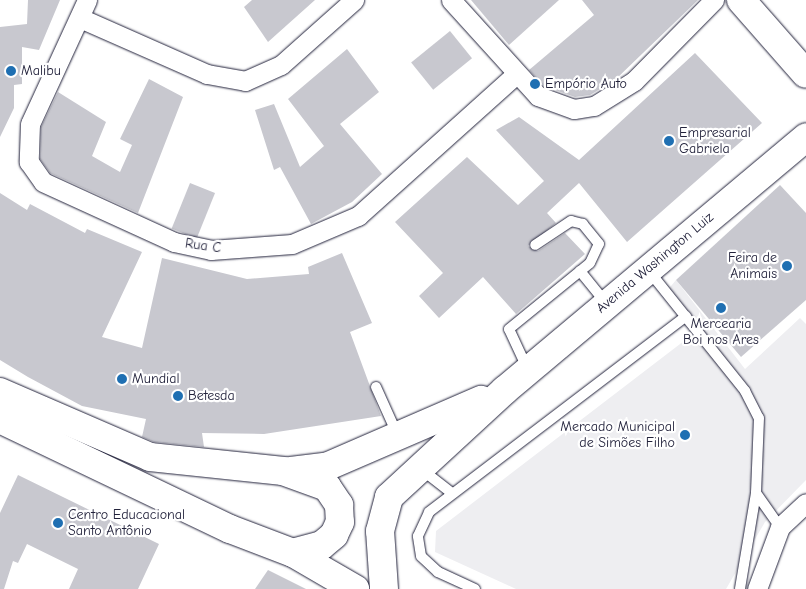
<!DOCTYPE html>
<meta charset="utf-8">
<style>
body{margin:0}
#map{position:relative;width:806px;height:589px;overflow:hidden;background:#fff;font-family:"Comic Neue",sans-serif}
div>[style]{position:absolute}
.built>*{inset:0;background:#eeeef1}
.building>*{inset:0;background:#c8c8cf;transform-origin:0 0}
.roads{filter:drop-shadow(0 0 1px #22223b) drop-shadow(0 0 1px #22223b)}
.service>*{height:10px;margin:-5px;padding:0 5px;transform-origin:5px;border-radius:5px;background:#fff}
.minor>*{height:19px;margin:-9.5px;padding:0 9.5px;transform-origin:9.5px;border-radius:9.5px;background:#fff}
.secondary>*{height:28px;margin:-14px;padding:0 14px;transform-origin:14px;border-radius:14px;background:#fff}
.dots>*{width:14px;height:14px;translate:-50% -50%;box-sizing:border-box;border:2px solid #fff;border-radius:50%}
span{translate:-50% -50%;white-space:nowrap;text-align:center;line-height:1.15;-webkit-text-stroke:4.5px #fff;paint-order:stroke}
.poi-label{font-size:14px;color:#22223b}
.left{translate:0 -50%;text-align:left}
.right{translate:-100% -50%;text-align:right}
.street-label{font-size:14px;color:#22223b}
</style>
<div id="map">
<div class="built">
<i style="clip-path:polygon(676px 280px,745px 369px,800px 318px,806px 324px,806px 480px,765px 522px,726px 589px,516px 589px,435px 552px,436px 531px,697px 331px,666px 292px)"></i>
</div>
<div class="building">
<i style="clip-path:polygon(28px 0,60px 0,39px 50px,22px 47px,22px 84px,14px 85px,14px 108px,0 137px,0 27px,27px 24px)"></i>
<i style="clip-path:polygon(252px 0,315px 0,268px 42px,244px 7px)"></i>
<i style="clip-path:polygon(471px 0,559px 0,509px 45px)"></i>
<i style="clip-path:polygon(582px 0,698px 0,615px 80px,590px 95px,575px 97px,544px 86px,529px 70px,594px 15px)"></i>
<i style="left:450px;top:31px;width:35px;height:50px;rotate:51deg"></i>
<i style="clip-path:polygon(347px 49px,379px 92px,340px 124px,382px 174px,352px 202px,311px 224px,280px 167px,274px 170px,255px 110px,274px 104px,300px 167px,324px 146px,288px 99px)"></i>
<i style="clip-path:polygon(695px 53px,762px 123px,627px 242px,579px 183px,547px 213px,556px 223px,528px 246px,538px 251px,565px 233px,585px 254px,516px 314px,483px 277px,439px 318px,419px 296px,443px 273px,395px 222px,467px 157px,518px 205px,544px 181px,496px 130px,519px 117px,579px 160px)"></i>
<i style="clip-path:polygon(149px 79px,183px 97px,138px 213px,50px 173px,40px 159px,41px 127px,58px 92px,106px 122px,92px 156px,120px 172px,132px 145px,120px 139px)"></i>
<i style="left:190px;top:183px;width:27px;height:49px;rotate:22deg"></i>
<i style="clip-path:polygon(780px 185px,806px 213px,806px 300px,741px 357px,676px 280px)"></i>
<i style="clip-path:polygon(0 193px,27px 210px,30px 204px,85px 233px,87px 229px,142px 252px,102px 337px,142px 348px,162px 258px,247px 279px,309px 274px,308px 267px,342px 253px,372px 323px,350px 332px,381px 416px,264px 434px,202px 433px,204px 447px,154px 442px,142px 437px,146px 419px,82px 406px,28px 377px,0 360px)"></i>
<i style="clip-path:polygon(18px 475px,159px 544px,138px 589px,69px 589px,78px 569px,27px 544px,18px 563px,13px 561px,4px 589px,0 589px,0 513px)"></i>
<i style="clip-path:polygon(268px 570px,306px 589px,255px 589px)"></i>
</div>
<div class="roads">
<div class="service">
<i style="left:580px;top:271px;width:41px;rotate:50.9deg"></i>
<i style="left:649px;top:271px;width:154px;rotate:51.3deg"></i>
<i style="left:745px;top:391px;width:30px;rotate:63deg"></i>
<i style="left:759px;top:418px;width:75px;rotate:92.3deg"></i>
<i style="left:756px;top:493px;width:97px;rotate:99.5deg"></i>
<i style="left:528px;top:370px;width:45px;rotate:-114.9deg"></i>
<i style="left:509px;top:329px;width:104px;rotate:-39.2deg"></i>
<i style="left:590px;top:263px;width:21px;rotate:-65deg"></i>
<i style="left:599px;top:244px;width:26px;rotate:-129deg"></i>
<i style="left:583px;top:224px;width:12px;rotate:-166deg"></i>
<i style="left:571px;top:221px;width:43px;rotate:146.3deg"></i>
<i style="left:376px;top:387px;width:54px;rotate:65.8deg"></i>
<i style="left:421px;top:469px;width:39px;rotate:38deg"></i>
<i style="left:756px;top:493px;width:42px;rotate:54.8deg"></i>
<i style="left:475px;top:589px;width:41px;rotate:-155.3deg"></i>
<i style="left:438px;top:572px;width:23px;rotate:-137deg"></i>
<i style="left:421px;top:556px;width:20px;rotate:-99deg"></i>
<i style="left:418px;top:536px;width:26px;rotate:-65deg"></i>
<i style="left:429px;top:512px;width:323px;rotate:-37.3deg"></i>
</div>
<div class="minor">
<i style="left:87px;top:0;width:136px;rotate:114.7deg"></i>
<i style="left:30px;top:124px;width:38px;rotate:92deg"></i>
<i style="left:29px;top:162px;width:24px;rotate:55deg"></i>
<i style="left:43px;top:182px;width:144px;rotate:24.6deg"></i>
<i style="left:174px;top:242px;width:38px;rotate:12deg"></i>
<i style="left:211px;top:250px;width:81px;rotate:-4.2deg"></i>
<i style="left:292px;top:244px;width:72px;rotate:-23deg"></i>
<i style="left:358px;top:216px;width:212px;rotate:-41.9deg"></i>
<i style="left:451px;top:0;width:130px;rotate:47.8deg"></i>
<i style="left:538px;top:96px;width:38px;rotate:20deg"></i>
<i style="left:574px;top:109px;width:20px;rotate:-9deg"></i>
<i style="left:594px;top:106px;width:47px;rotate:-32deg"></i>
<i style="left:634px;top:81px;width:114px;rotate:-45.4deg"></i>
<i style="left:80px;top:18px;width:139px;rotate:23.8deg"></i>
<i style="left:207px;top:74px;width:39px;rotate:10deg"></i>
<i style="left:245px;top:81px;width:39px;rotate:-24deg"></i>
<i style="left:281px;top:65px;width:98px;rotate:-41.7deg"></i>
<i style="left:757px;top:589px;width:66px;rotate:-69.6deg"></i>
<i style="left:780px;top:527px;width:35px;rotate:-43deg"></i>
</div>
<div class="secondary">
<i style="left:741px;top:0;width:98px;rotate:48.7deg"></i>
<i style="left:0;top:392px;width:163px;rotate:23.4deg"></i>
<i style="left:150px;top:457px;width:134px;rotate:6deg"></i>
<i style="left:283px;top:471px;width:47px;rotate:20deg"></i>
<i style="left:327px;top:487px;width:22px;rotate:56deg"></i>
<i style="left:339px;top:505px;width:17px;rotate:87deg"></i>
<i style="left:340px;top:522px;width:14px;rotate:115deg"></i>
<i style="left:334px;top:535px;width:16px;rotate:140deg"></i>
<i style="left:322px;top:545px;width:30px;rotate:165deg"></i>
<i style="left:0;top:419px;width:255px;rotate:25.6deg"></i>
<i style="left:230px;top:529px;width:67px;rotate:20.9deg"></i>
<i style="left:293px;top:553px;width:72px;rotate:30.1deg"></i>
<i style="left:291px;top:471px;width:35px;rotate:-7deg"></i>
<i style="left:326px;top:467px;width:169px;rotate:-23.4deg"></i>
<i style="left:384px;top:589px;width:58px;rotate:-93.9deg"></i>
<i style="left:380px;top:531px;width:35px;rotate:-75deg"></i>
<i style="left:389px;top:497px;width:158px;rotate:-42.7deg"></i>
<i style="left:505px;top:390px;width:393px;rotate:-40deg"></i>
</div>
</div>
<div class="dots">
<i style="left:11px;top:71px;background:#1f6fb2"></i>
<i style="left:535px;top:84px;background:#1f6fb2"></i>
<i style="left:669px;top:141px;background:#1f6fb2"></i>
<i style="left:787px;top:266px;background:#1f6fb2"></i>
<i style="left:721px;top:308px;background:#1f6fb2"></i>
<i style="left:122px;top:379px;background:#1f6fb2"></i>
<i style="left:178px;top:396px;background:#1f6fb2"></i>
<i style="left:685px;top:435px;background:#1f6fb2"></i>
<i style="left:58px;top:523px;background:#1f6fb2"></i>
</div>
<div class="poi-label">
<span class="left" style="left:21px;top:71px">Malibu</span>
<span class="left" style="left:545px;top:84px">Empório Auto</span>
<span class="left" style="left:679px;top:141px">Empresarial<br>Gabriela</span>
<span class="right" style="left:777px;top:266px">Feira de<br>Animais</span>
<span style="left:721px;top:332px">Mercearia<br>Boi nos Ares</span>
<span class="left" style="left:132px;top:379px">Mundial</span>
<span class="left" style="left:188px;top:396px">Betesda</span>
<span class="right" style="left:675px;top:435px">Mercado Municipal<br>de Simões Filho</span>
<span class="left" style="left:68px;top:523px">Centro Educacional<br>Santo Antônio</span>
</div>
<div class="street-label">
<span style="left:203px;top:246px;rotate:8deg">Rua C</span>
<span style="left:655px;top:263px;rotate:-40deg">Avenida Washington Luiz</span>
</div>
</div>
